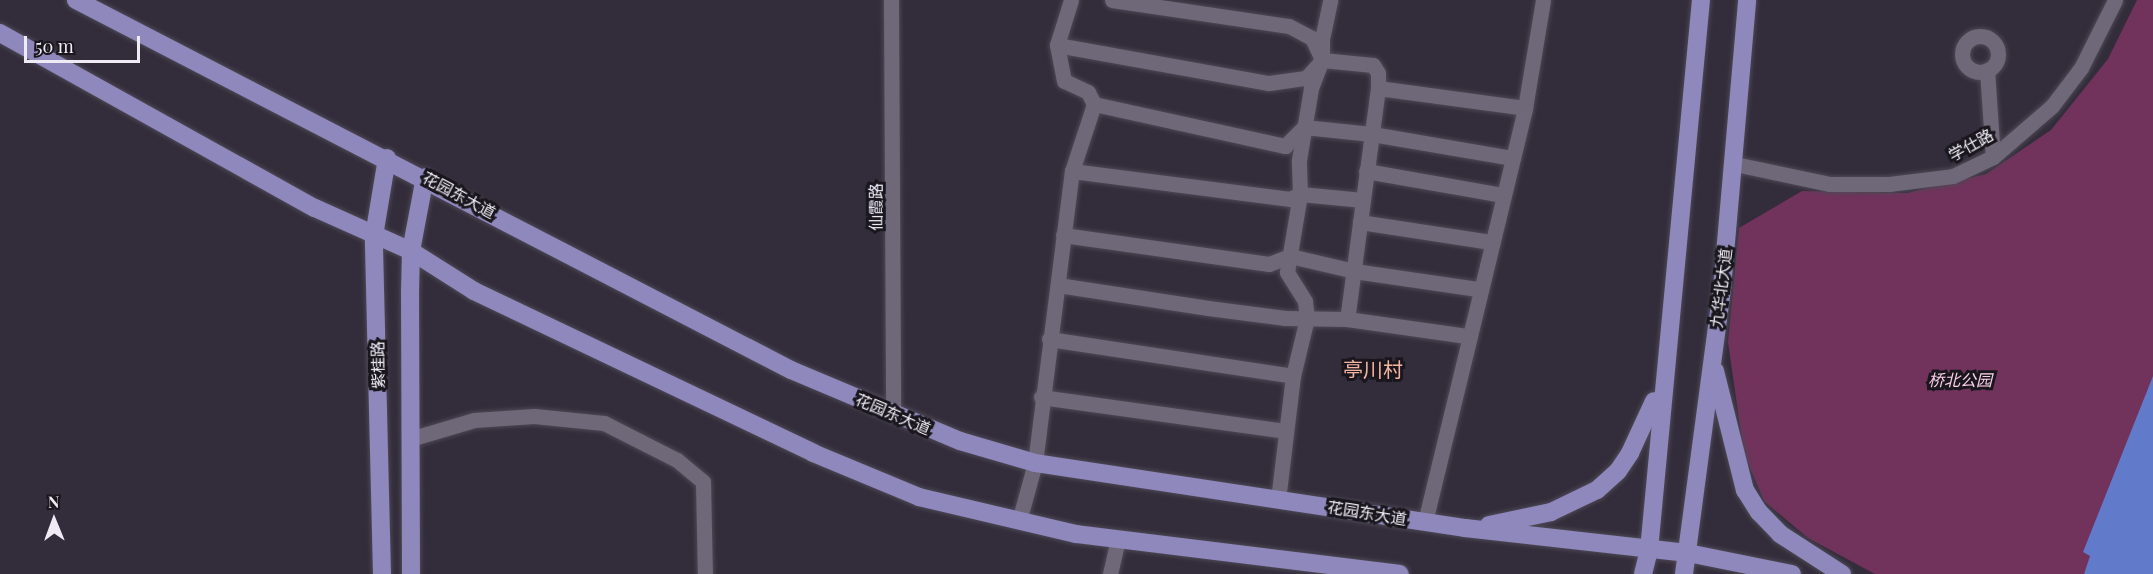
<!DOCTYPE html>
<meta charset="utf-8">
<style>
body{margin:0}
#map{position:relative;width:2153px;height:574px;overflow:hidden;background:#332d3b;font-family:"Playfair Display","Noto Sans SC",serif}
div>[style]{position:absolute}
.green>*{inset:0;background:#71335c}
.water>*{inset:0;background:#617ac9}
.roads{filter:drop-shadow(0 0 2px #4e4855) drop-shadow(0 0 2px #4e4855)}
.minor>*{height:15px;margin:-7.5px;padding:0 7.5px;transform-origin:7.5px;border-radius:7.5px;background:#6f6878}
.minor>.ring{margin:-7.5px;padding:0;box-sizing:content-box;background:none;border:15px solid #6f6878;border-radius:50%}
.major>*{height:18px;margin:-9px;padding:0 9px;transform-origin:9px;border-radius:9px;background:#8e88bc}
span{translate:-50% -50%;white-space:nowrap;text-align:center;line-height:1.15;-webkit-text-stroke:6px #19171d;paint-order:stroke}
.street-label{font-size:16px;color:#efebf5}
.park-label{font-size:16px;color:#fbcee9;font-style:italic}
.quarter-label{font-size:20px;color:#f5b4a2}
.north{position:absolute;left:24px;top:490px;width:60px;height:60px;-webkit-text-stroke:4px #19171d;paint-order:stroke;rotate:359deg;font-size:16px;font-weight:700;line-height:24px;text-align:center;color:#efebf5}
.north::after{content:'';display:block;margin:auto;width:21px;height:27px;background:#efebf5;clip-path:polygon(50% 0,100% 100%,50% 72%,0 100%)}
.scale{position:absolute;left:24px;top:36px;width:116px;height:27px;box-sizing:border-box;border:3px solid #efebf5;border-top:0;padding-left:8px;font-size:18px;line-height:21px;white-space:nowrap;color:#efebf5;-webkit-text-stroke:4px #19171d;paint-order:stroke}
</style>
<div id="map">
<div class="green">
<i style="clip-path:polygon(2137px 0,2153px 0,2153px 417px,2093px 574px,1875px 574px,1808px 538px,1764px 501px,1744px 454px,1728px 342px,1739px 228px,1802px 191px,1907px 193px,1986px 174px,2051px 130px,2108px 59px)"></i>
</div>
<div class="water">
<i style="clip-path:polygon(2153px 376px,2153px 574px,2084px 574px,2090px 556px,2083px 552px)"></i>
</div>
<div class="roads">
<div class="minor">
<i style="left:891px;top:0;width:415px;rotate:89.7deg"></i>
<i style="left:1112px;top:0;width:179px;rotate:8.4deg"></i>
<i style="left:1289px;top:26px;width:26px;rotate:28deg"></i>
<i style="left:1312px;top:38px;width:21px;rotate:65deg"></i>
<i class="ring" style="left:1962px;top:36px;width:21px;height:21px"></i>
<i style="left:1057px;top:45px;width:215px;rotate:10.2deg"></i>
<i style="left:1269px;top:83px;width:37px;rotate:-8deg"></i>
<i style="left:1306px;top:78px;width:24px;rotate:-48deg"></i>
<i style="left:1322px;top:60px;width:51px;rotate:5.6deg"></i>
<i style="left:1373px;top:65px;width:9px;rotate:58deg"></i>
<i style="left:1378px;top:73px;width:15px;rotate:90deg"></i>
<i style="left:1378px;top:88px;width:233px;rotate:97.6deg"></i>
<i style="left:1987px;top:70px;width:87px;rotate:86.1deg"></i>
<i style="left:1378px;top:88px;width:148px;rotate:7.7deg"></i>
<i style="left:1094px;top:104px;width:196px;rotate:12.4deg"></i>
<i style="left:1285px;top:146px;width:27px;rotate:-45deg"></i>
<i style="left:1304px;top:127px;width:68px;rotate:5.9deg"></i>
<i style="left:1372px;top:134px;width:143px;rotate:9.7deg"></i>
<i style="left:1735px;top:164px;width:96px;rotate:12deg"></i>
<i style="left:1829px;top:184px;width:60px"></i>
<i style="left:1889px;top:184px;width:64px;rotate:-7.1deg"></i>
<i style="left:1953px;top:176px;width:44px;rotate:-25.4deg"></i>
<i style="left:1993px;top:157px;width:78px;rotate:-40.8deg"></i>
<i style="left:2052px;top:106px;width:48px;rotate:-52.7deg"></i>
<i style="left:2081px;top:68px;width:76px;rotate:-63.4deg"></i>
<i style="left:1072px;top:171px;width:220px;rotate:7.3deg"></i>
<i style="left:1290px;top:199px;width:11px;rotate:-27deg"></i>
<i style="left:1300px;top:194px;width:63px;rotate:5.4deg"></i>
<i style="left:1366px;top:171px;width:138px;rotate:10deg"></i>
<i style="left:1360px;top:222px;width:133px;rotate:8.7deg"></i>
<i style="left:1063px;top:235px;width:208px;rotate:8deg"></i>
<i style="left:1269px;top:264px;width:22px;rotate:-21deg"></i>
<i style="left:1290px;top:256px;width:66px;rotate:13.2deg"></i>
<i style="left:1354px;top:271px;width:125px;rotate:8.3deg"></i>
<i style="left:1058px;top:285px;width:152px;rotate:8.7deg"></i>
<i style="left:1208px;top:308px;width:78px;rotate:7.4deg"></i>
<i style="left:1285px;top:318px;width:62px;rotate:0.9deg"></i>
<i style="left:1347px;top:319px;width:121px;rotate:8.1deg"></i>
<i style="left:1049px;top:339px;width:247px;rotate:8.6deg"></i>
<i style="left:1041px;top:397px;width:246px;rotate:7.9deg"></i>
<i style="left:410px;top:439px;width:67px;rotate:-16.5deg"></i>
<i style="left:474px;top:420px;width:60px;rotate:-3.8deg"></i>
<i style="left:534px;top:416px;width:70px;rotate:5.7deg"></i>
<i style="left:604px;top:423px;width:82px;rotate:26.9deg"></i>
<i style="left:677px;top:460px;width:34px;rotate:40deg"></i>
<i style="left:703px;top:482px;width:92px;rotate:88.8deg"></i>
<i style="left:1278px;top:500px;width:125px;rotate:-83.1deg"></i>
<i style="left:1293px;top:376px;width:60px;rotate:-76.4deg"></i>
<i style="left:1307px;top:318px;width:17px;rotate:-97deg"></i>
<i style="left:1305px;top:301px;width:34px;rotate:-122deg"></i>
<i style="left:1287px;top:272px;width:79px;rotate:-80.5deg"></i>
<i style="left:1300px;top:194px;width:34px;rotate:-92deg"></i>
<i style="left:1299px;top:160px;width:73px;rotate:-80.5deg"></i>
<i style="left:1311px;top:88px;width:30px;rotate:-69deg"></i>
<i style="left:1322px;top:60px;width:21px;rotate:-90deg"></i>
<i style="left:1322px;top:39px;width:40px;rotate:-78deg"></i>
<i style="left:1019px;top:521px;width:60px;rotate:-74.6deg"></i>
<i style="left:1035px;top:463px;width:294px;rotate:-82.8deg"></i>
<i style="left:1072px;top:171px;width:71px;rotate:-71.8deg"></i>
<i style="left:1094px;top:104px;width:13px;rotate:-117deg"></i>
<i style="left:1088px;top:92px;width:26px;rotate:-155deg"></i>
<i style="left:1064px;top:81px;width:37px;rotate:-101deg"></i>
<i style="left:1057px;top:45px;width:47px;rotate:-72.7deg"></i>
<i style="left:1425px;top:522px;width:426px;rotate:-76.4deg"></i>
<i style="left:1525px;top:108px;width:109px;rotate:-80.5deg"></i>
<i style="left:1110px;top:574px;width:36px;rotate:-77deg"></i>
</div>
<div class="major">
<i style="left:76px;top:0;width:805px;rotate:27.36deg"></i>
<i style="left:791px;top:370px;width:183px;rotate:22.8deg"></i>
<i style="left:960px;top:441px;width:78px;rotate:16.3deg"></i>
<i style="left:1035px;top:463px;width:435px;rotate:8.6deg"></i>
<i style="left:1465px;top:528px;width:224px;rotate:6.4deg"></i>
<i style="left:1688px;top:553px;width:106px;rotate:11.4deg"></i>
<i style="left:0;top:33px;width:360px;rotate:29.1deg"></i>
<i style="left:315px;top:208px;width:105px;rotate:24.1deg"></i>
<i style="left:411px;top:251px;width:75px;rotate:32.4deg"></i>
<i style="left:474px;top:291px;width:376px;rotate:25.5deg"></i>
<i style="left:813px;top:453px;width:115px;rotate:22.5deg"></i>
<i style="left:919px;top:497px;width:161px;rotate:13.3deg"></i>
<i style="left:1076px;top:534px;width:326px;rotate:7deg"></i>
<i style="left:1715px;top:371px;width:123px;rotate:75.9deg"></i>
<i style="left:1745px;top:490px;width:26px;rotate:58deg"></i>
<i style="left:1759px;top:512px;width:30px;rotate:46deg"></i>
<i style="left:1780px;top:534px;width:74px;rotate:32.8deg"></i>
<i style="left:1489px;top:525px;width:63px;rotate:-11.8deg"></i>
<i style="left:1551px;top:512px;width:51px;rotate:-25.6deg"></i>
<i style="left:1597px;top:490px;width:28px;rotate:-42deg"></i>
<i style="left:1618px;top:471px;width:22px;rotate:-56deg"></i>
<i style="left:1630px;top:453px;width:57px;rotate:-65.2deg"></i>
<i style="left:382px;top:574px;width:338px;rotate:-91.4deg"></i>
<i style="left:374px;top:236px;width:79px;rotate:-80.5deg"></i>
<i style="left:411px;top:574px;width:282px;rotate:-90.2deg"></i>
<i style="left:410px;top:292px;width:41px;rotate:-88.6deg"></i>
<i style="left:411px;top:251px;width:75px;rotate:-79.3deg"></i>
<i style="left:1643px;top:574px;width:25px;rotate:-76deg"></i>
<i style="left:1649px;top:550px;width:552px;rotate:-84.6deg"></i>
<i style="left:1684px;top:574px;width:289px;rotate:-82.4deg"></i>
<i style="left:1722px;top:288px;width:289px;rotate:-85deg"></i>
</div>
</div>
<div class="street-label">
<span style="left:1971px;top:145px;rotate:-29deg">学仕路</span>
<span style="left:459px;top:195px;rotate:28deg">花园东大道</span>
<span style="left:876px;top:207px;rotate:-90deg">仙霞路</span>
<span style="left:1721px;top:288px;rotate:-83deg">九华北大道</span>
<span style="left:378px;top:365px;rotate:-91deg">紫桂路</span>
<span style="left:893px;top:414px;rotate:23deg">花园东大道</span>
<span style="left:1367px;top:513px;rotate:9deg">花园东大道</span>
</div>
<div class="park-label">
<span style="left:1960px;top:380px">桥北公园</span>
</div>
<div class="quarter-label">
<span style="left:1373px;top:368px">亭川村</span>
</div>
<div class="north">N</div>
<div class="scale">50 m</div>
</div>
